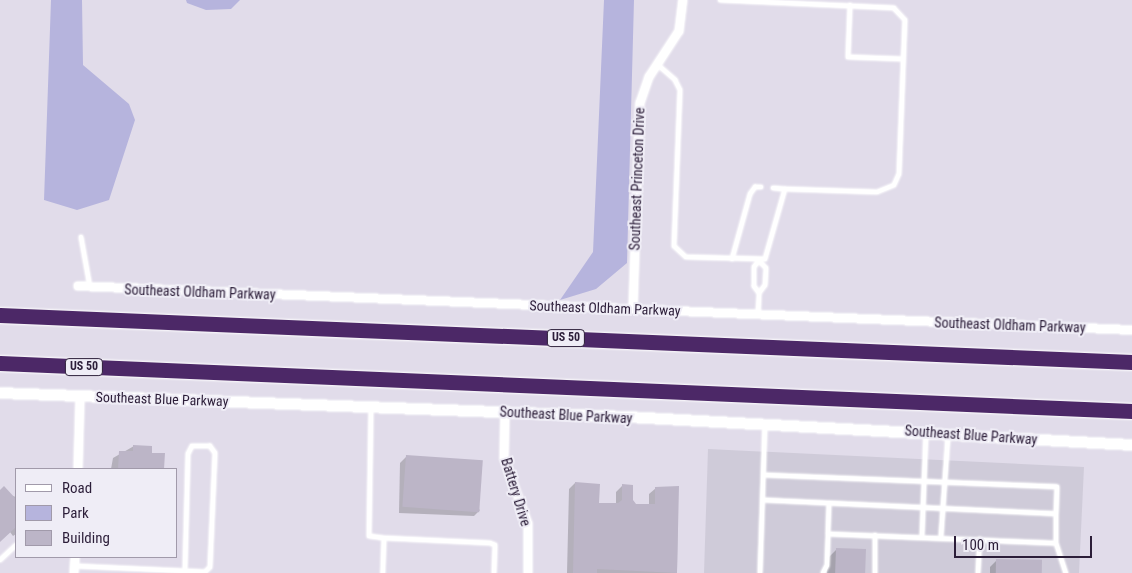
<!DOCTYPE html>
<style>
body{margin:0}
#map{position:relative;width:1132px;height:573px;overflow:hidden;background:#e1dcea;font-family:"Roboto Condensed",sans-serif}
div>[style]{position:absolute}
.built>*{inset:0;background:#cfcbd9}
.green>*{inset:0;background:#b6b4dd}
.shadow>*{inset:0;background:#0003}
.building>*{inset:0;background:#bcb5c7;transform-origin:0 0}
.roads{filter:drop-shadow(0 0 1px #fff) drop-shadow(0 0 1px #fff)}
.service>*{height:4px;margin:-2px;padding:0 2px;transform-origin:2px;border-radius:2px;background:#fff}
.minor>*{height:8px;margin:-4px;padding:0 4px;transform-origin:4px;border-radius:4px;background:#fff}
.tertiary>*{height:10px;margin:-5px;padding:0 5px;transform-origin:5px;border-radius:5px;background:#fff}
.motorway>*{height:15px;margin:-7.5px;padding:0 7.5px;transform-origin:7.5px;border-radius:7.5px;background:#4c2867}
span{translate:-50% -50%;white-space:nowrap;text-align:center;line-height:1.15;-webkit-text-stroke:4px #efedf6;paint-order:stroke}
.shield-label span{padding:1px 4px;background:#efedf6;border:1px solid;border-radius:4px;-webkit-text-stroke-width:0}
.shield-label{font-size:12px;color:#2c1e39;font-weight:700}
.street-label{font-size:14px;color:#2c1e39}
.legend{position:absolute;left:15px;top:468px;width:162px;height:90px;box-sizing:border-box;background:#efedf6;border:1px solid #a19aaa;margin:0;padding:6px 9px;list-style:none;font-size:15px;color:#2c1e39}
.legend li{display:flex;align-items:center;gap:10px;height:25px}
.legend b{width:25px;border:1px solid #a19aaa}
.scale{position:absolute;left:954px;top:536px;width:138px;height:22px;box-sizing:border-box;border:2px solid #2c1e39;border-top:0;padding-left:6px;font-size:15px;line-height:18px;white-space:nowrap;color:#2c1e39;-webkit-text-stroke:4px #efedf6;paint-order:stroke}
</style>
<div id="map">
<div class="built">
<i style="clip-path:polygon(708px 449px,1084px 467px,1079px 573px,704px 573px)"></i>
</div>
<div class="green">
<i style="clip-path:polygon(51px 0,82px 0,83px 65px,129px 104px,135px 120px,109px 200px,77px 210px,44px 200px)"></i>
<i style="clip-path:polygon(186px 0,240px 0,231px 9px,206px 10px,187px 3px)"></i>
<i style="clip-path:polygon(604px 0,634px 0,627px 263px,596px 289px,560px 300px,593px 252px)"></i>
</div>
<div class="shadow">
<i style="clip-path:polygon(134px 446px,150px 454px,163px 469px,170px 469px,111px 469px,113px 458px)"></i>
<i style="clip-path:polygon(406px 457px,480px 510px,474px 516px,399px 513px,400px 463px)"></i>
<i style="clip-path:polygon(575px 483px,598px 504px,616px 504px,616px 492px,622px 486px,636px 505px,649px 506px,649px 494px,656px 488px,678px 487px,677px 573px,567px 573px,569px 489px)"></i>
<i style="clip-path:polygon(0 492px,16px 497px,16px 534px,13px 536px,10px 532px,0 541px)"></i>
<i style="clip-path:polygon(837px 549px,864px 573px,827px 573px,827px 559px)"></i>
<i style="clip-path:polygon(997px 560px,1040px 573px,990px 573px,990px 567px)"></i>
</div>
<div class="building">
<i style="clip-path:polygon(133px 445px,152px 446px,152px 453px,165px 453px,164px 469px,118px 469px,119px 451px,133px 451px)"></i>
<i style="left:406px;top:455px;width:77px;height:52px;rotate:4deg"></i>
<i style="clip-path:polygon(575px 482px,600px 484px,599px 503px,618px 503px,622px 500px,622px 484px,633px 485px,633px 500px,636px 504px,655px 504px,655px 487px,679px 486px,677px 573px,597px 569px,597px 573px,573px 573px)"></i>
<i style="clip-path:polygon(4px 486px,16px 499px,16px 527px,0 542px,0 490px)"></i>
<i style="left:836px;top:548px;width:30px;height:25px;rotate:2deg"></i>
<i style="left:996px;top:559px;width:46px;height:14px;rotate:1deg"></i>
</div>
<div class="roads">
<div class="service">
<i style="left:850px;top:5px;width:52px;rotate:92.2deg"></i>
<i style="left:848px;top:57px;width:55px;rotate:2.1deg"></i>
<i style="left:658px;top:65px;width:23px;rotate:41deg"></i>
<i style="left:675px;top:80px;width:11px;rotate:63deg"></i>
<i style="left:680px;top:90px;width:156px;rotate:92.2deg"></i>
<i style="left:674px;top:246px;width:16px;rotate:43deg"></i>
<i style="left:686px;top:257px;width:79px;rotate:1.5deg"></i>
<i style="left:765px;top:259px;width:73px;rotate:-74.1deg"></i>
<i style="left:785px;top:189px;width:92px;rotate:1.9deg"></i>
<i style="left:877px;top:192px;width:18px;rotate:-22deg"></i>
<i style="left:894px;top:185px;width:12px;rotate:-66deg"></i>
<i style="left:899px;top:174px;width:154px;rotate:-87.8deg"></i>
<i style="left:905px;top:20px;width:16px;rotate:-133deg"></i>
<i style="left:894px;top:8px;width:174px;rotate:-177.4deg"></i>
<i style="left:773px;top:188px;width:12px;rotate:5deg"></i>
<i style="left:81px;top:237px;width:51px;rotate:79.8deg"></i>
<i style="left:732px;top:259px;width:67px;rotate:-74.5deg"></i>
<i style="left:750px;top:194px;width:9px;rotate:-54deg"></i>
<i style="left:755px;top:187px;width:6px"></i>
<i style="left:760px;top:262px;width:8px;rotate:45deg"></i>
<i style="left:766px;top:268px;width:17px;rotate:93deg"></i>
<i style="left:765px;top:285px;width:10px;rotate:127deg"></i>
<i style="left:759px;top:293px;width:9px;rotate:-126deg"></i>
<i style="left:754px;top:286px;width:19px;rotate:-90deg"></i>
<i style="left:754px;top:267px;width:10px;rotate:-53deg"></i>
<i style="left:758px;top:315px;width:22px;rotate:-87deg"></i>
<i style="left:371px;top:409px;width:127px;rotate:90.9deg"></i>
<i style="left:369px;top:536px;width:15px;rotate:8deg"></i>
<i style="left:384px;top:538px;width:35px;rotate:92deg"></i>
<i style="left:764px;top:475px;width:293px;rotate:2.3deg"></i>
<i style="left:1057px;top:487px;width:27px;rotate:92deg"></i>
<i style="left:763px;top:500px;width:293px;rotate:2.7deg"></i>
<i style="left:1056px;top:514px;width:29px;rotate:90deg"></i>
<i style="left:1056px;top:543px;width:32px;rotate:72deg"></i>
<i style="left:829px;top:503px;width:31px;rotate:92deg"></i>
<i style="left:828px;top:534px;width:228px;rotate:2.3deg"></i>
<i style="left:875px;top:535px;width:38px;rotate:90deg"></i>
<i style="left:922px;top:536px;width:102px;rotate:-87.8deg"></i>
<i style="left:941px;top:536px;width:100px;rotate:-86deg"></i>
<i style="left:384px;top:538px;width:106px;rotate:2.7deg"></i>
<i style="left:490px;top:543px;width:5px;rotate:22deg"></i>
<i style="left:495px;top:545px;width:28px;rotate:92deg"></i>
<i style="left:0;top:560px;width:22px;rotate:-43deg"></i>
<i style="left:75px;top:566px;width:110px;rotate:2.6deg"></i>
<i style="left:185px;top:571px;width:20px;rotate:3deg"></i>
<i style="left:205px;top:572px;width:7px;rotate:-45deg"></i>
<i style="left:210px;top:567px;width:114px;rotate:-87.5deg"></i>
<i style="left:215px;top:453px;width:9px;rotate:-126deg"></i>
<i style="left:210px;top:446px;width:18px;rotate:180deg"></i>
<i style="left:192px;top:446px;width:9px;rotate:117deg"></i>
<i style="left:188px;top:454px;width:117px;rotate:91.5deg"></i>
<i style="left:185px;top:571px;width:2px;rotate:117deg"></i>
<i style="left:760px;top:573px;width:148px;rotate:-88.1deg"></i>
<i style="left:823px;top:573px;width:9px;rotate:-63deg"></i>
<i style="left:827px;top:565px;width:31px;rotate:-88deg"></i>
<i style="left:978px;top:573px;width:34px;rotate:-87deg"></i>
</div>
<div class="minor">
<i style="left:78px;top:286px;width:1055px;rotate:2.39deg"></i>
<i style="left:633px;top:309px;width:206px;rotate:-88.1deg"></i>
<i style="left:640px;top:103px;width:28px;rotate:-71deg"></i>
<i style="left:649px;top:77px;width:55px;rotate:-56.9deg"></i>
<i style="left:679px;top:31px;width:31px;rotate:-83deg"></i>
<i style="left:505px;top:412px;width:46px;rotate:91.2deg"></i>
<i style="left:504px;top:458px;width:70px;rotate:70deg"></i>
<i style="left:528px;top:524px;width:49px;rotate:90deg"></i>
<i style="left:78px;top:469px;width:73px;rotate:-88.4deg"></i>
<i style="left:74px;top:573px;width:16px;rotate:-86deg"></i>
</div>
<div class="tertiary">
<i style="left:0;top:393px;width:628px;rotate:2.19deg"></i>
<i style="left:628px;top:417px;width:505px;rotate:3.18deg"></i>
</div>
<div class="motorway">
<i style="left:0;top:315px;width:1133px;rotate:2.38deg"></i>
<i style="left:0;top:363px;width:1133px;rotate:2.43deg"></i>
</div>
</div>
<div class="shield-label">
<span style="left:566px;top:338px">US 50</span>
<span style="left:84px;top:367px">US 50</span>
</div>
<div class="street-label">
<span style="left:637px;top:179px;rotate:-88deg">Southeast Princeton Drive</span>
<span style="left:200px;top:292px;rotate:2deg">Southeast Oldham Parkway</span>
<span style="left:605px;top:308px;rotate:2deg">Southeast Oldham Parkway</span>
<span style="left:1010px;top:325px;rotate:2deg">Southeast Oldham Parkway</span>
<span style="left:162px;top:399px;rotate:2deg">Southeast Blue Parkway</span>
<span style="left:566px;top:415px;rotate:3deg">Southeast Blue Parkway</span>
<span style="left:971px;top:435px;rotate:4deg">Southeast Blue Parkway</span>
<span style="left:516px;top:492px;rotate:73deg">Battery Drive</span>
</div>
<ul class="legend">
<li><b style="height:6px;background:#fff"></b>Road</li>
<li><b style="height:14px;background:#b6b4dd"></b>Park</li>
<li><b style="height:14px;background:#bcb5c7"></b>Building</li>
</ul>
<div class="scale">100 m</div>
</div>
